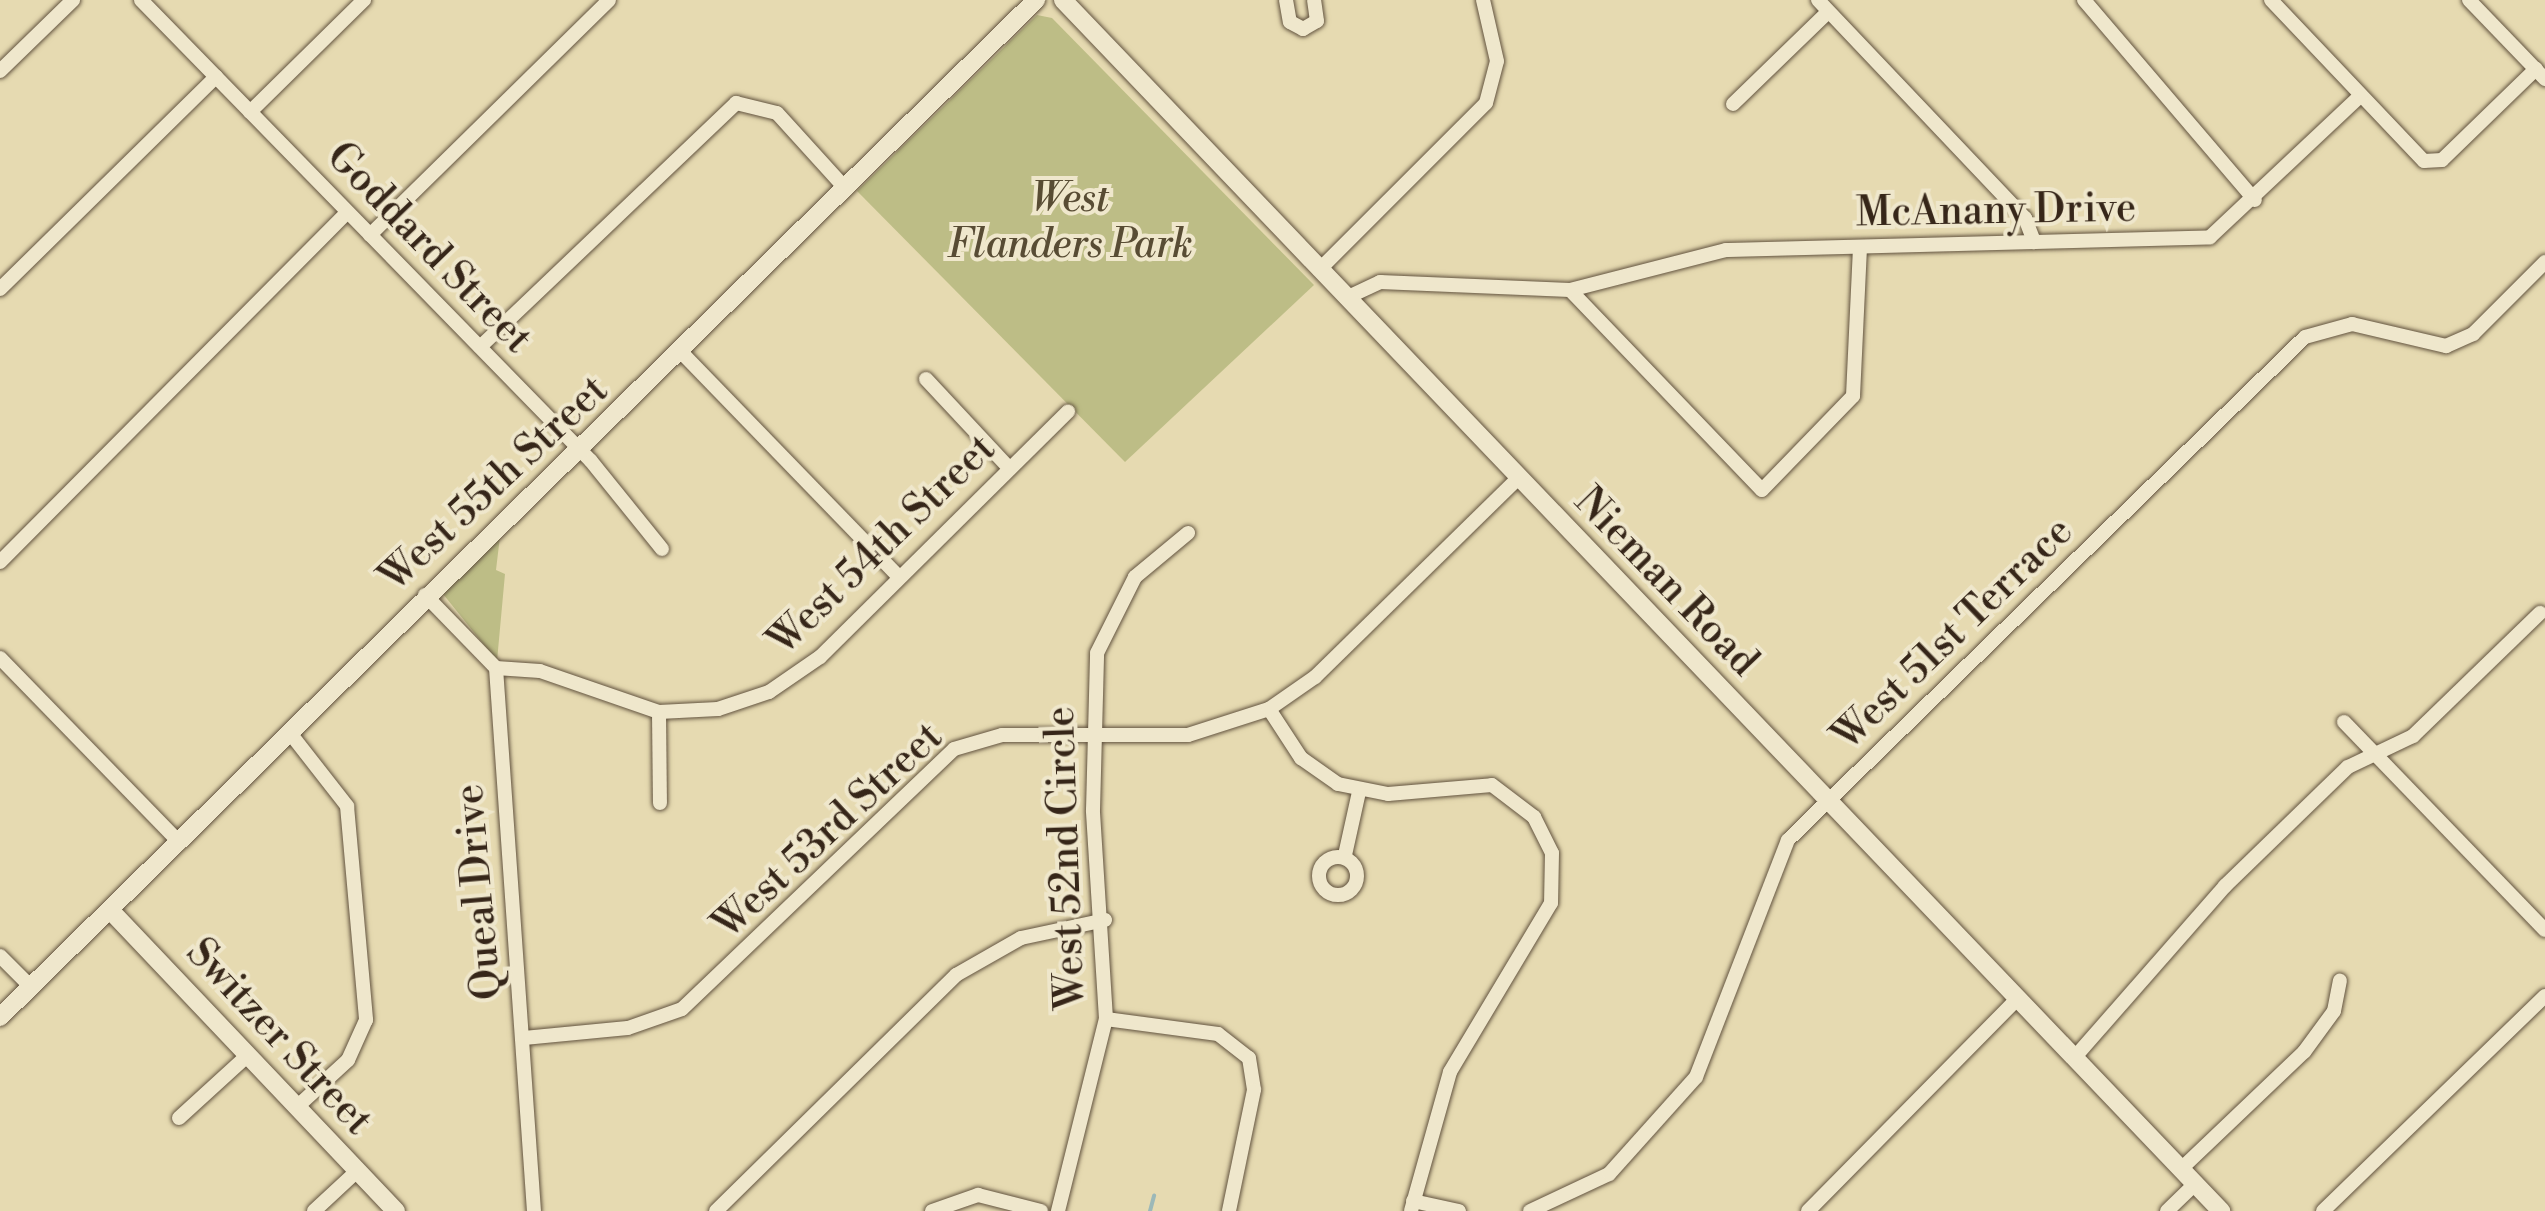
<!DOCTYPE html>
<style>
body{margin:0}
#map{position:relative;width:2545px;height:1211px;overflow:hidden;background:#e6dab1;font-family:"Libre Bodoni",serif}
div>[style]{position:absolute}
.green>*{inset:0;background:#bdbd86}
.stream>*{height:4px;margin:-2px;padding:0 2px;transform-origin:2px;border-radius:2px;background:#9cb8b8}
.roads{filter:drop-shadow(0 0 2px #62533f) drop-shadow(0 0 2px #62533f)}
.street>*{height:14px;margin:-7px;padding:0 7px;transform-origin:7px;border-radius:7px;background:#efe7cc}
.street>.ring{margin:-7px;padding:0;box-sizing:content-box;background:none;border:14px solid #efe7cc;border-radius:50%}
.secondary>*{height:18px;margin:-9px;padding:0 9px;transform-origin:9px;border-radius:9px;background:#efe7cc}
span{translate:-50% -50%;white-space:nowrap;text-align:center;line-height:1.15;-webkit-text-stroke:8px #efe7cc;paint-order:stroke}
.park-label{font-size:40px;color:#584c34;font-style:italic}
.street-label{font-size:40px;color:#362619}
</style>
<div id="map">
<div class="green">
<i style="clip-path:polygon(1037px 15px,1052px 18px,1314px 285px,1125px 462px,857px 191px)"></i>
<i style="clip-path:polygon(501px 528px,496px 570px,505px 574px,497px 661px,439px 589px)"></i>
</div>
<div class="stream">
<i style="left:1150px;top:1211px;width:16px;rotate:-75deg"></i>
</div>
<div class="roads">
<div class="street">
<i style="left:141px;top:0;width:644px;rotate:45.69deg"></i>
<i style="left:591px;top:461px;width:113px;rotate:51.1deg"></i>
<i style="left:1286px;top:0;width:22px;rotate:80deg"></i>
<i style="left:1290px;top:22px;width:15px;rotate:28deg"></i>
<i style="left:1303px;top:29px;width:16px;rotate:-30deg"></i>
<i style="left:1317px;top:21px;width:21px;rotate:-98deg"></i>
<i style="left:1818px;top:0;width:301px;rotate:46.5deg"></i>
<i style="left:2025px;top:218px;width:26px;rotate:69deg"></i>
<i style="left:2084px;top:0;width:263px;rotate:49.5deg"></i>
<i style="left:2271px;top:0;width:222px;rotate:46.5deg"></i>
<i style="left:2424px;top:161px;width:18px;rotate:-3deg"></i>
<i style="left:2442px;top:160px;width:131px;rotate:-44.1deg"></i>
<i style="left:2469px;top:0;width:110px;rotate:46.1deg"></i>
<i style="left:0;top:71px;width:102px;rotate:-44.2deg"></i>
<i style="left:1733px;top:104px;width:132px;rotate:-44.1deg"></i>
<i style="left:250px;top:112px;width:160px;rotate:-44.5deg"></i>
<i style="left:370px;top:235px;width:335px;rotate:-44.5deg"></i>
<i style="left:1319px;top:270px;width:236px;rotate:-45deg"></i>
<i style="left:1486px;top:103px;width:43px;rotate:-75.3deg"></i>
<i style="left:1497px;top:61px;width:63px;rotate:-102.9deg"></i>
<i style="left:0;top:289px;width:303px;rotate:-44.5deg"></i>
<i style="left:1570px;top:290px;width:277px;rotate:46.2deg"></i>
<i style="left:1762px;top:490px;width:131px;rotate:-45.9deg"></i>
<i style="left:1853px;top:396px;width:148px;rotate:-87.3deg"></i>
<i style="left:1346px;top:298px;width:38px;rotate:-25deg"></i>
<i style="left:1380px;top:282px;width:190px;rotate:2.4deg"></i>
<i style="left:1570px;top:290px;width:161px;rotate:-14.4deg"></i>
<i style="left:1726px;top:250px;width:484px;rotate:-1.5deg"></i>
<i style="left:2210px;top:237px;width:206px;rotate:-43.2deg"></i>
<i style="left:480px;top:347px;width:354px;rotate:-43.6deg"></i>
<i style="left:736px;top:103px;width:42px;rotate:13.7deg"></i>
<i style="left:777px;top:113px;width:103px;rotate:47.8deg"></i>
<i style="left:682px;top:353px;width:312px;rotate:45.9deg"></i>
<i style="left:926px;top:379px;width:122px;rotate:47deg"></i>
<i style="left:0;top:562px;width:493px;rotate:-45.2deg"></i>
<i style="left:425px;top:595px;width:102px;rotate:45.8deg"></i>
<i style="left:496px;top:668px;width:544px;rotate:86deg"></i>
<i style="left:0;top:658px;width:258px;rotate:45.8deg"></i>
<i style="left:496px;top:668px;width:44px;rotate:3.9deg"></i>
<i style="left:540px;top:671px;width:126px;rotate:19deg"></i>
<i style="left:659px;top:712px;width:59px;rotate:-2.9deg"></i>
<i style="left:718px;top:709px;width:54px;rotate:-18.4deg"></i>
<i style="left:769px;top:692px;width:62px;rotate:-34.5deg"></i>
<i style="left:820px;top:657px;width:349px;rotate:-44.7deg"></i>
<i style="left:1269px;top:709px;width:59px;rotate:56.9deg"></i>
<i style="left:1301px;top:758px;width:45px;rotate:35.1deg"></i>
<i style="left:1338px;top:784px;width:51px;rotate:11.3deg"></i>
<i style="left:1388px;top:794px;width:104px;rotate:-4.9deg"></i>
<i style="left:1492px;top:785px;width:53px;rotate:37.3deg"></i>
<i style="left:1534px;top:817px;width:40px;rotate:63.4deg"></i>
<i style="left:1552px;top:853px;width:50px;rotate:91.1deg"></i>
<i style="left:1551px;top:903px;width:197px;rotate:120.9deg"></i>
<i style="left:1450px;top:1072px;width:144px;rotate:105.7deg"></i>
<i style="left:659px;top:712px;width:91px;rotate:89.4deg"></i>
<i style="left:2344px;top:722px;width:289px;rotate:46deg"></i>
<i style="left:290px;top:733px;width:93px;rotate:52deg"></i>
<i style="left:347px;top:806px;width:215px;rotate:84.9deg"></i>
<i style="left:366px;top:1020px;width:44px;rotate:114.2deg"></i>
<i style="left:348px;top:1060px;width:68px;rotate:137.4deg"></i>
<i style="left:1345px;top:855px;width:65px;rotate:-77.5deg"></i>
<i class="ring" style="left:1319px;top:857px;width:24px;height:24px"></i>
<i style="left:0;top:956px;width:44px;rotate:45deg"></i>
<i style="left:1106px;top:1019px;width:113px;rotate:7.6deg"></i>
<i style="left:1218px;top:1034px;width:39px;rotate:38deg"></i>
<i style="left:1249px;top:1058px;width:32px;rotate:81deg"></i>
<i style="left:1254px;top:1090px;width:124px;rotate:101.7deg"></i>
<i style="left:524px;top:1038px;width:104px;rotate:-5.5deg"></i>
<i style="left:628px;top:1028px;width:57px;rotate:-19.4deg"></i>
<i style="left:682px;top:1009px;width:376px;rotate:-43.7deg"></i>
<i style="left:954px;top:749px;width:50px;rotate:-16.3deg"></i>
<i style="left:1002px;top:735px;width:186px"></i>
<i style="left:1188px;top:735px;width:85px;rotate:-17.8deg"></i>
<i style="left:1269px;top:709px;width:56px;rotate:-34.8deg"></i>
<i style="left:1315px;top:677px;width:284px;rotate:-44.4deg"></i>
<i style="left:2074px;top:1058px;width:229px;rotate:-48.7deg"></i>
<i style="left:2225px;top:886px;width:171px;rotate:-44.1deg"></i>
<i style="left:2348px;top:767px;width:72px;rotate:-25.5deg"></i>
<i style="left:2413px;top:736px;width:177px;rotate:-44.1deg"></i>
<i style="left:179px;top:1118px;width:92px;rotate:-42.4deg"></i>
<i style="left:2181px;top:1169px;width:170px;rotate:-43.6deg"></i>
<i style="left:2304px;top:1052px;width:51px;rotate:-53.8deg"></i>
<i style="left:2334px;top:1011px;width:31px;rotate:-79deg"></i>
<i style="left:1413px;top:1201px;width:47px;rotate:12.3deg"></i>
<i style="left:314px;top:1211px;width:59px;rotate:-42.9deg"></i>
<i style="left:716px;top:1211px;width:337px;rotate:-44.5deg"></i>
<i style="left:956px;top:975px;width:75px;rotate:-29.6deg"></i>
<i style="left:1021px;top:938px;width:86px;rotate:-12.1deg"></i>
<i style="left:932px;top:1211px;width:49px;rotate:-19.2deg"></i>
<i style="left:978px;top:1195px;width:65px;rotate:14.3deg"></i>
<i style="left:1058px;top:1211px;width:198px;rotate:-76deg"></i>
<i style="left:1106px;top:1019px;width:209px;rotate:-93.6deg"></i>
<i style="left:1093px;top:810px;width:157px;rotate:-88.5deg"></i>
<i style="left:1097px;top:653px;width:85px;rotate:-63.4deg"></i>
<i style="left:1135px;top:577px;width:69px;rotate:-39.7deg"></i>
<i style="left:1530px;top:1211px;width:87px;rotate:-25.1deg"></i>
<i style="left:1609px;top:1174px;width:130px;rotate:-48.1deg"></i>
<i style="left:1696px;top:1077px;width:254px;rotate:-68.8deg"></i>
<i style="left:1788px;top:840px;width:721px;rotate:-44.21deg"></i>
<i style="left:2305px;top:337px;width:49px;rotate:-15.5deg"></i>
<i style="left:2352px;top:324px;width:97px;rotate:13.2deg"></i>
<i style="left:2446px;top:346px;width:30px;rotate:-24deg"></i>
<i style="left:2473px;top:334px;width:102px;rotate:-45deg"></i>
<i style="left:1808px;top:1211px;width:296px;rotate:-45.4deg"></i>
<i style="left:2167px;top:1211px;width:39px;rotate:-44deg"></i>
<i style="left:2323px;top:1211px;width:309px;rotate:-44.1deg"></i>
</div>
<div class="secondary">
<i style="left:1063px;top:0;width:1676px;rotate:46.28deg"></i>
<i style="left:111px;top:911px;width:414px;rotate:46.5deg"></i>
<i style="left:0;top:1017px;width:1452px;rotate:-44.47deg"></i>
</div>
</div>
<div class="park-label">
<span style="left:1070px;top:222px">West<br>Flanders Park</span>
</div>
<div class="street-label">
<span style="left:1996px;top:211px;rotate:-1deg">McAnany Drive</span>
<span style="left:429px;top:248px;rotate:46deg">Goddard Street</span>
<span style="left:494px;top:484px;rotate:-43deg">West 55th Street</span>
<span style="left:882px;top:545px;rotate:-44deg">West 54th Street</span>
<span style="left:1666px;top:582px;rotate:46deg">Nieman Road</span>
<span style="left:1953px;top:634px;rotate:-44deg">West 51st Terrace</span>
<span style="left:828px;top:831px;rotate:-43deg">West 53rd Street</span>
<span style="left:1066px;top:858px;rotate:-92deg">West 52nd Circle</span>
<span style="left:479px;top:892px;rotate:-95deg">Queal Drive</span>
<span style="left:279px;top:1037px;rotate:47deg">Switzer Street</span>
</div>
</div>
